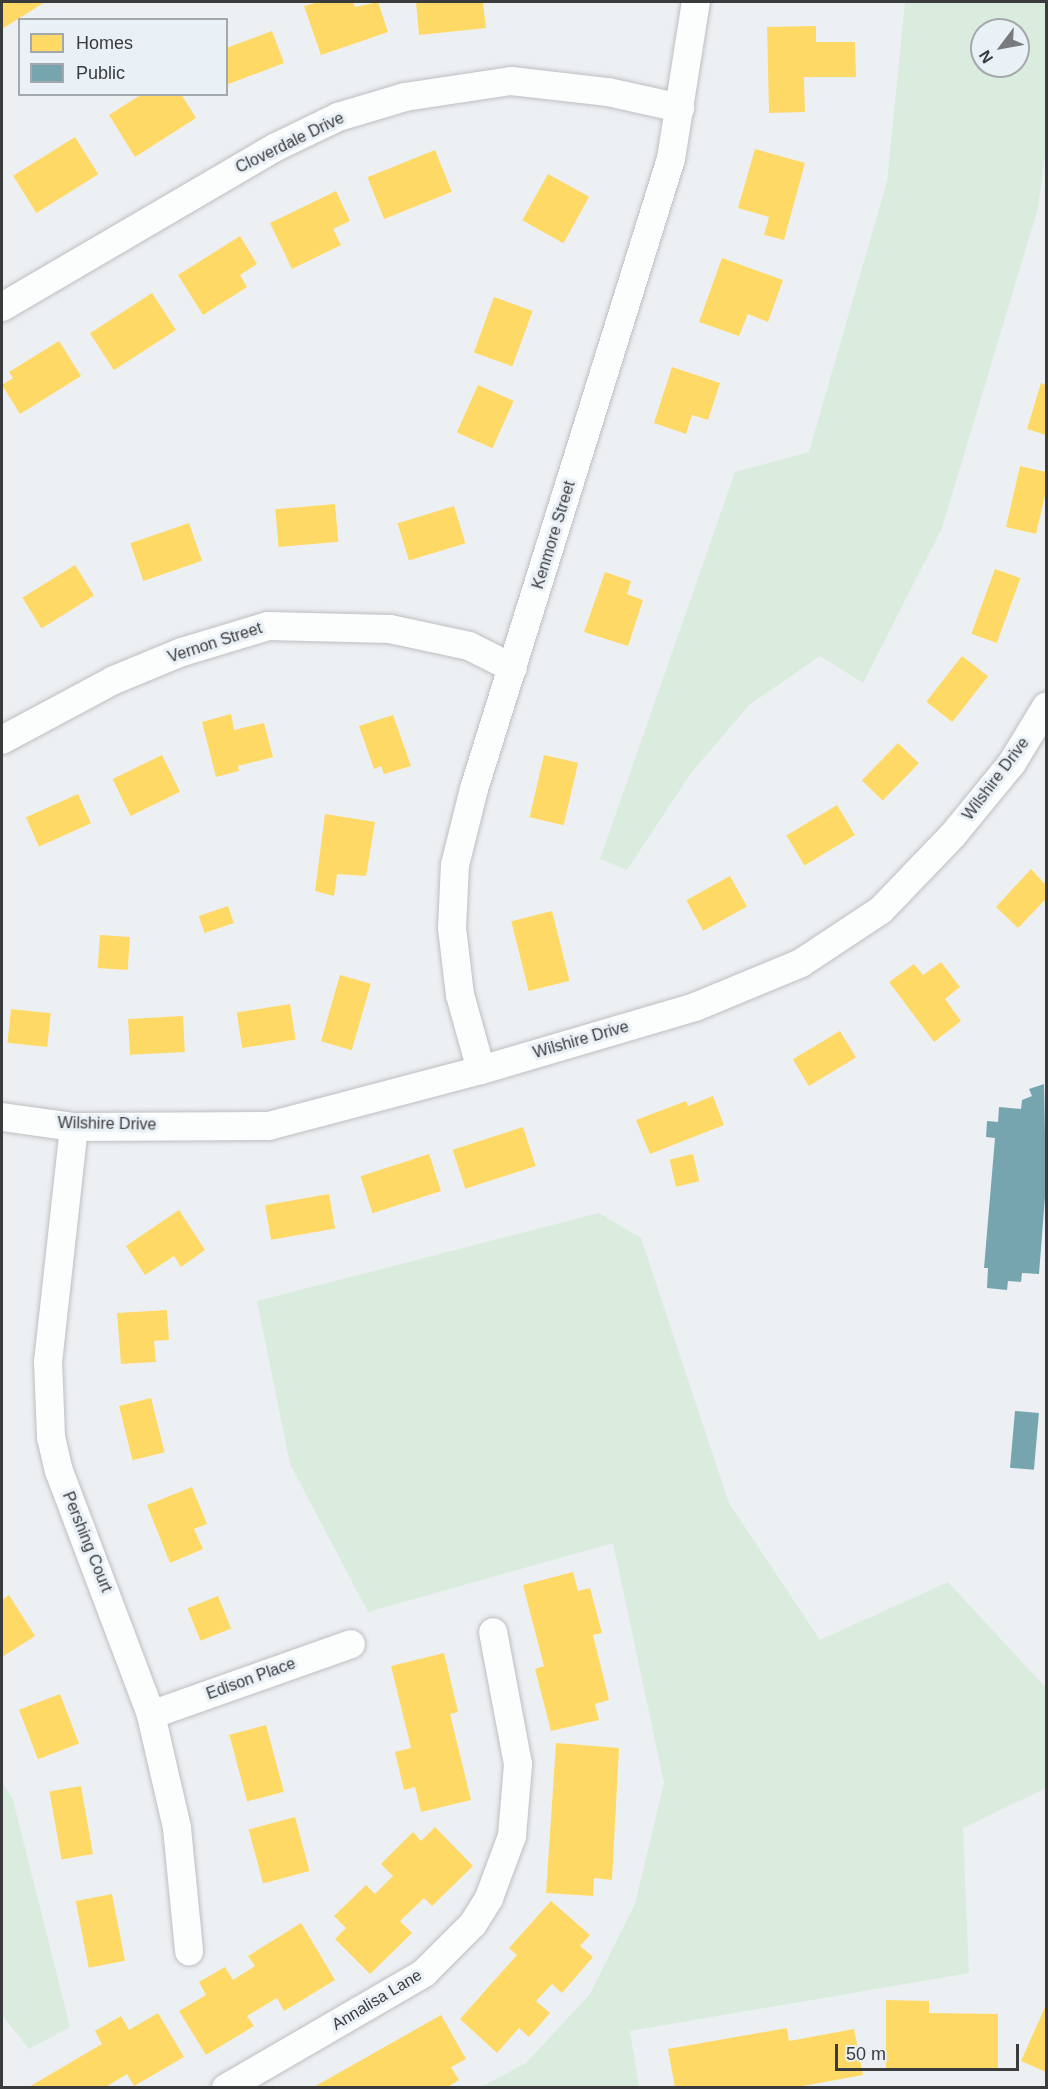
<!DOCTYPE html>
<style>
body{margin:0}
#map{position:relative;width:1048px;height:2089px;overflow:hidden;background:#edf0f3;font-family:Helvetica,sans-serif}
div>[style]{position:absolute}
.green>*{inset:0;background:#d9ecdd}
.homes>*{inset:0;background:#ffd966;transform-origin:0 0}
.public>*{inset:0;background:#76a5af;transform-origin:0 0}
.roads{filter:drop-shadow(0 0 2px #bdbfc1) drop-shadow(0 0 2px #bdbfc1)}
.street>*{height:28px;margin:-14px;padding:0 14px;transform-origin:14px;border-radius:14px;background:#fcfdfd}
span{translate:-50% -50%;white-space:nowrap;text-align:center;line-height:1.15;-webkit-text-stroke:6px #eaf1f6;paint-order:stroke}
.street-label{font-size:16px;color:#393b3d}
.frame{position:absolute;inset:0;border:3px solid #393b3d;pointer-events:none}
.legend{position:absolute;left:18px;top:18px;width:210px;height:78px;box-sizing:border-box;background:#eaf1f6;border:2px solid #a3a8ac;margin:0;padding:8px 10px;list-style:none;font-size:18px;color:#393b3d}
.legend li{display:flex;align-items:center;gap:12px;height:30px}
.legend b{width:30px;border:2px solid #a3a8ac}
.north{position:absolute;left:970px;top:18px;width:60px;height:60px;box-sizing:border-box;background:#eaf1f6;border:2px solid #a3a8ac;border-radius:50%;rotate:238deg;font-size:16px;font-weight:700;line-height:24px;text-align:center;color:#393b3d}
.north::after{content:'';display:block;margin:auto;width:21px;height:27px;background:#787a7d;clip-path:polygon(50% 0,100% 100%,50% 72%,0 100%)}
.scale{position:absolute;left:835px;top:2044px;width:184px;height:27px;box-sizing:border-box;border:3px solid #393b3d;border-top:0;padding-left:8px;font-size:18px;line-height:21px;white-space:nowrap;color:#393b3d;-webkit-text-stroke:4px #eaf1f6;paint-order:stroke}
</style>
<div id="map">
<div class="green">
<i style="clip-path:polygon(evenodd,905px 2px,1046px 2px,1046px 147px,1038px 208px,942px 528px,863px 683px,820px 656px,749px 705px,691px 773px,627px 870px,600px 859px,735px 472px,809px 452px,887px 181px,905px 2px,982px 30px,1018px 30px,1018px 66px,982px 66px,982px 30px)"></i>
<i style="clip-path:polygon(599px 1213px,641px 1238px,729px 1503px,820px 1640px,948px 1582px,1046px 1688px,1046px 1788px,963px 1828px,969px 1973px,630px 2031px,639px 2087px,481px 2087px,526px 2063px,590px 1994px,635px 1904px,664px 1783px,613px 1543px,368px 1612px,290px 1464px,257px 1301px)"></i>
<i style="clip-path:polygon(2px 1782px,13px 1800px,70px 2027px,29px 2049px,2px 2015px)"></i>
</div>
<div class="homes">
<i style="clip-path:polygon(2px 2px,45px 2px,2px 29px)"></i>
<i style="clip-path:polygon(319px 2px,353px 2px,355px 7px,378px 2px,388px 32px,321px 55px,304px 6px)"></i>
<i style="clip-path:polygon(416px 2px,483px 2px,486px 28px,419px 35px)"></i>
<i style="clip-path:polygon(816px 26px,816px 42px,855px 42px,856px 77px,804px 77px,805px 112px,769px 113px,767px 27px)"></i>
<i style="clip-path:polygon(272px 31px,284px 63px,226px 85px,226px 48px)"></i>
<i style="clip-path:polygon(142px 94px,181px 94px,196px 118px,135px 157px,109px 115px)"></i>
<i style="left:75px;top:137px;width:44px;height:73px;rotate:58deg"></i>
<i style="clip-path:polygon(755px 149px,805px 163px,784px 240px,764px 235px,769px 217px,738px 208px)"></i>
<i style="left:435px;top:150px;width:45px;height:73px;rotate:68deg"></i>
<i style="left:548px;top:174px;width:47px;height:53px;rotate:29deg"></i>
<i style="clip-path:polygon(336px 191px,350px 221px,333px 229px,341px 245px,292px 269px,270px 223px)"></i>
<i style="clip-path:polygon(240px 236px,257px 264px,240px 275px,247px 287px,203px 315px,178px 275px)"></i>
<i style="clip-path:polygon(722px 258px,783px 280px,768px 322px,748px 314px,739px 336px,699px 322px)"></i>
<i style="left:152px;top:293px;width:44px;height:74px;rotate:57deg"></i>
<i style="left:494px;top:297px;width:41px;height:59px;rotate:20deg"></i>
<i style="clip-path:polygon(59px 341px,81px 376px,20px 414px,2px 385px,13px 378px,9px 372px)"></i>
<i style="clip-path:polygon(672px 367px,720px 383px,708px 420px,692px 415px,686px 434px,654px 423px)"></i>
<i style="clip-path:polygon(1041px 383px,1046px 385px,1046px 435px,1027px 429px)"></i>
<i style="left:478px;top:385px;width:39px;height:52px;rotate:24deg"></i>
<i style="clip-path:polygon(1020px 466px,1046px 472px,1046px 491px,1036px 534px,1006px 527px)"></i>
<i style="left:335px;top:504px;width:38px;height:60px;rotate:85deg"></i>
<i style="left:454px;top:506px;width:39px;height:59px;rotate:73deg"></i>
<i style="left:189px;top:523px;width:40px;height:62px;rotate:71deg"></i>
<i style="left:75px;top:565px;width:36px;height:62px;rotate:58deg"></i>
<i style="left:995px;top:569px;width:27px;height:69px;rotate:20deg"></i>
<i style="clip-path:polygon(605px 572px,631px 581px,627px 594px,643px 600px,628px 646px,584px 632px)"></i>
<i style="left:962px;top:656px;width:33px;height:58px;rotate:38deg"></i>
<i style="clip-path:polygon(231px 714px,234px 730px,264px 723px,273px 757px,238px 766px,239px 771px,216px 777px,202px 722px)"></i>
<i style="clip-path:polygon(393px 715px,411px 766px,384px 774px,381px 766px,374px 769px,359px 726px)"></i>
<i style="left:898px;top:743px;width:29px;height:52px;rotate:44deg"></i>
<i style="left:162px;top:755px;width:41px;height:55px;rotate:64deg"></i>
<i style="left:544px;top:755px;width:35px;height:64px;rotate:13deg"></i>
<i style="left:78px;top:794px;width:32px;height:57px;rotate:66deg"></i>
<i style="left:837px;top:805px;width:35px;height:59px;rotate:59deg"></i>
<i style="clip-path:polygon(325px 814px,375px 822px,366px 876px,337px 874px,334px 896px,315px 891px)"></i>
<i style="clip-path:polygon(1031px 869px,1046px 885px,1046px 899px,1018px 928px,996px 907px)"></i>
<i style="left:730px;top:876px;width:35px;height:50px;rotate:61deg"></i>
<i style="left:228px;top:906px;width:18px;height:31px;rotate:71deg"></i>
<i style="left:552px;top:911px;width:72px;height:42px;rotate:76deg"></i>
<i style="left:100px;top:935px;width:30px;height:33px;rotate:4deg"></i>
<i style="clip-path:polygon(941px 962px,960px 987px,945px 999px,961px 1021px,934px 1042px,889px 982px,914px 964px,923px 975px)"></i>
<i style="left:340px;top:975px;width:32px;height:69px;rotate:16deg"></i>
<i style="left:290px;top:1004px;width:36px;height:54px;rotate:81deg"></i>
<i style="left:11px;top:1009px;width:40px;height:34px;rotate:6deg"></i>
<i style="left:183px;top:1016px;width:36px;height:55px;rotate:87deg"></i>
<i style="left:840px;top:1031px;width:31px;height:55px;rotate:59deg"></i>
<i style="clip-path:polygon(713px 1096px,724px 1125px,650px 1154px,636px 1120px,686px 1101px,688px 1106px)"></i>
<i style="left:523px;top:1127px;width:41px;height:74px;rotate:72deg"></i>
<i style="left:429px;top:1154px;width:39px;height:72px;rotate:72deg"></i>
<i style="left:693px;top:1154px;width:28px;height:24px;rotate:77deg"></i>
<i style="left:329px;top:1194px;width:35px;height:65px;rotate:80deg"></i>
<i style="clip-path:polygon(179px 1210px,205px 1250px,181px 1267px,174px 1256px,145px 1275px,126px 1246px)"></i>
<i style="clip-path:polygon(167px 1310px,169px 1340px,154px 1341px,156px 1362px,121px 1364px,117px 1313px)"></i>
<i style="left:151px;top:1398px;width:56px;height:33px;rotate:76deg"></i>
<i style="clip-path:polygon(192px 1487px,207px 1524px,194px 1529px,203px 1549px,170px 1563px,147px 1505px)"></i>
<i style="clip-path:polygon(573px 1572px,578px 1591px,590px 1588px,602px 1633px,593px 1635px,609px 1700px,595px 1704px,599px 1720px,551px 1731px,535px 1669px,544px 1666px,523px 1585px)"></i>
<i style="clip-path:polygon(9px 1595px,35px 1636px,2px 1657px,2px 1600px)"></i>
<i style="left:218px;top:1596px;width:35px;height:33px;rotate:68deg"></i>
<i style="clip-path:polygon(444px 1653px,458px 1712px,450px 1714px,471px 1800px,421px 1812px,415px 1787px,404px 1790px,395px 1752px,411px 1748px,391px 1666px)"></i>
<i style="left:60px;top:1694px;width:53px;height:44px;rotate:69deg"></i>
<i style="left:266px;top:1725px;width:69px;height:38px;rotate:75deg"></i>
<i style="clip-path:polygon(556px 1743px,619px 1748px,612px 1880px,594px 1878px,593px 1896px,546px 1893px)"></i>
<i style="left:81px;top:1786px;width:69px;height:32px;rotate:80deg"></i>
<i style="left:295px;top:1817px;width:56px;height:48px;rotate:75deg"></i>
<i style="clip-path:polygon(435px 1827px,473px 1866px,432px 1906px,424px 1898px,400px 1921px,412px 1933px,370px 1974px,335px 1939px,346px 1928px,334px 1916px,366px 1885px,375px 1894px,393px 1876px,381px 1864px,413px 1832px,421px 1841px)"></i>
<i style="left:112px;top:1894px;width:68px;height:37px;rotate:79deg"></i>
<i style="clip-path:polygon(551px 1901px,590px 1935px,580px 1946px,593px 1957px,562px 1993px,552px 1984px,536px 2001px,550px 2013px,529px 2037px,519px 2028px,497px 2053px,460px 2019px,517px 1955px,509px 1948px)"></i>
<i style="clip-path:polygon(301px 1923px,335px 1980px,284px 2011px,277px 1998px,247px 2016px,254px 2026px,206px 2055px,179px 2011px,206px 1995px,199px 1982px,225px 1967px,233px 1980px,255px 1966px,248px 1956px)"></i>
<i style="clip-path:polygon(886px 2000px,929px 2001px,929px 2013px,998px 2014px,998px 2069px,886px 2068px)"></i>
<i style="clip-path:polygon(1046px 2005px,1046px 2072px,1021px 2061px)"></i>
<i style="clip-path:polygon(158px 2013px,184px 2057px,134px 2086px,127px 2074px,104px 2088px,27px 2088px,102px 2044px,95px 2031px,121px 2016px,129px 2030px)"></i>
<i style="clip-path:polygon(441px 2015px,466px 2059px,451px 2067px,459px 2080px,446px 2088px,312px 2088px)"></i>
<i style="clip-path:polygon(787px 2028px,789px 2041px,854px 2029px,863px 2075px,792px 2088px,675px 2088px,668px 2049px)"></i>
</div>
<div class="public">
<i style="clip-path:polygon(1044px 1084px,1046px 1184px,1039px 1274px,1022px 1273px,1021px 1282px,1008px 1281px,1007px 1290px,987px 1288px,988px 1268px,984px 1268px,995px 1138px,986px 1137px,987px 1121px,998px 1122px,999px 1107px,1021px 1109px,1022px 1100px,1032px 1096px,1029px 1089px)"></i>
<i style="left:1015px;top:1411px;width:24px;height:57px;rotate:5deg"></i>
</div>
<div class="roads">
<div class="street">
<i style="left:2px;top:307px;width:315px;rotate:-30.3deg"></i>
<i style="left:274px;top:148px;width:71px;rotate:-25.8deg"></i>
<i style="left:338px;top:117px;width:70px;rotate:-16.6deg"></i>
<i style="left:405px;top:97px;width:107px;rotate:-8.6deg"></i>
<i style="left:511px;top:81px;width:98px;rotate:6.5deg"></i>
<i style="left:608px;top:92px;width:74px;rotate:12.5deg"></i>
<i style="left:2px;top:740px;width:127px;rotate:-28.2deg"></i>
<i style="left:114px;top:680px;width:74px;rotate:-22.4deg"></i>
<i style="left:182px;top:652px;width:90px;rotate:-16.8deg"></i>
<i style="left:268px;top:626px;width:122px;rotate:1.4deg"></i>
<i style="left:390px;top:629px;width:81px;rotate:12.1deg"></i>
<i style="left:469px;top:646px;width:49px;rotate:26.6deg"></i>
<i style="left:481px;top:1070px;width:78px;rotate:-105.6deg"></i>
<i style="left:460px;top:995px;width:67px;rotate:-96.8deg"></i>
<i style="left:452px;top:928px;width:63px;rotate:-87.3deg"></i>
<i style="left:455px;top:865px;width:78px;rotate:-76deg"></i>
<i style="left:474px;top:789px;width:660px;rotate:-72.64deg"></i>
<i style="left:671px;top:159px;width:159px;rotate:-81deg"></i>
<i style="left:2px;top:1117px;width:73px;rotate:7.9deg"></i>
<i style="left:74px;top:1127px;width:195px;rotate:-0.3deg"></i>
<i style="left:269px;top:1126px;width:219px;rotate:-14.8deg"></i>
<i style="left:481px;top:1070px;width:223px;rotate:-16.4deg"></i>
<i style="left:695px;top:1007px;width:115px;rotate:-22.5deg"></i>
<i style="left:801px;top:963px;width:96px;rotate:-33.5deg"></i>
<i style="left:881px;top:910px;width:104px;rotate:-46.2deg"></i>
<i style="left:953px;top:835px;width:93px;rotate:-50.7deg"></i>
<i style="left:1012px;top:763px;width:66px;rotate:-58.7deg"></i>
<i style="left:74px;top:1127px;width:235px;rotate:96.3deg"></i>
<i style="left:48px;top:1361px;width:76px;rotate:87.7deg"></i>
<i style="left:51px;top:1437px;width:35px;rotate:77deg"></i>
<i style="left:59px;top:1471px;width:261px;rotate:69.3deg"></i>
<i style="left:151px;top:1715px;width:116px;rotate:77deg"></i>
<i style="left:177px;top:1828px;width:124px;rotate:84.4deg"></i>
<i style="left:151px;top:1715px;width:212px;rotate:-19.5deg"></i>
<i style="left:226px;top:2088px;width:229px;rotate:-30.1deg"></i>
<i style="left:424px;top:1973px;width:69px;rotate:-45deg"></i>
<i style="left:473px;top:1924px;width:31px;rotate:-58deg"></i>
<i style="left:489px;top:1898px;width:66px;rotate:-69.6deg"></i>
<i style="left:512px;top:1836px;width:72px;rotate:-85.2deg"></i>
<i style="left:518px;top:1764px;width:134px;rotate:-100.7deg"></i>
</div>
</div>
<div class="street-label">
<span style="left:290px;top:143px;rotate:-26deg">Cloverdale Drive</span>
<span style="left:554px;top:535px;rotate:-73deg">Kenmore Street</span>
<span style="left:215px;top:643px;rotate:-18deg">Vernon Street</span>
<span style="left:996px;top:779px;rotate:-53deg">Wilshire Drive</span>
<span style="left:581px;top:1040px;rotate:-16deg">Wilshire Drive</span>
<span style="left:107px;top:1124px;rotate:1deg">Wilshire Drive</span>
<span style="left:87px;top:1542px;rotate:68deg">Pershing Court</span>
<span style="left:251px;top:1679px;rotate:-20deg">Edison Place</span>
<span style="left:377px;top:2000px;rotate:-31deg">Annalisa Lane</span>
</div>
<div class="frame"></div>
<ul class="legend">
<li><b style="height:16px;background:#ffd966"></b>Homes</li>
<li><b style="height:16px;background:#76a5af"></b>Public</li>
</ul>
<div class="north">N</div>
<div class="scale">50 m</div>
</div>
